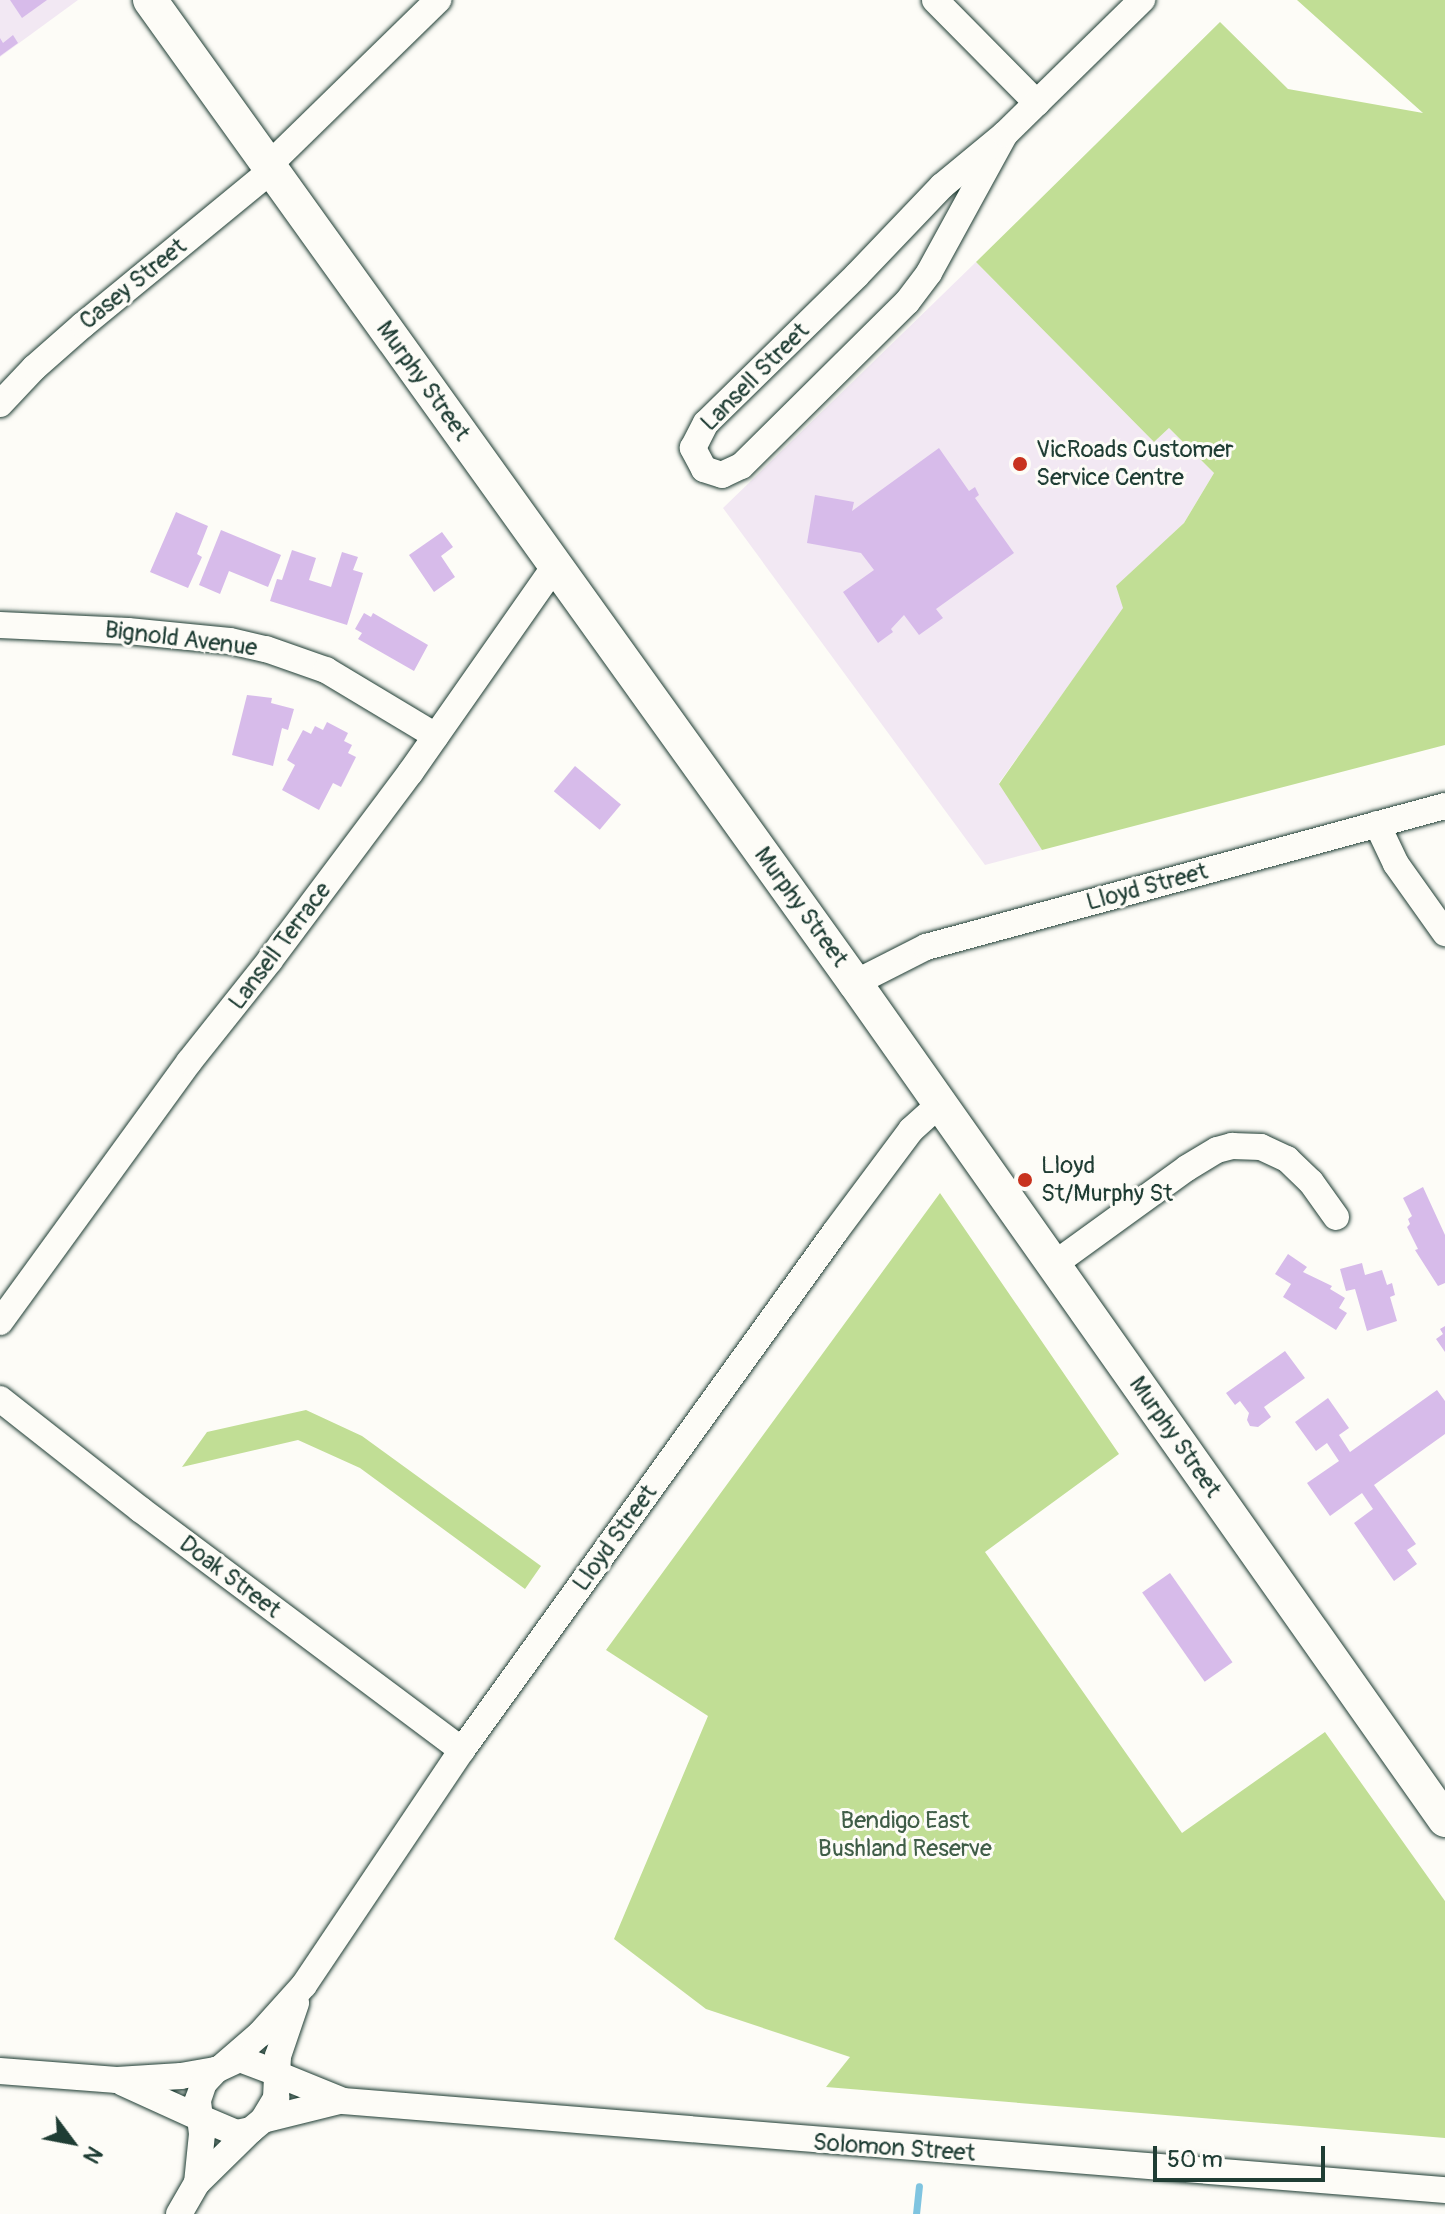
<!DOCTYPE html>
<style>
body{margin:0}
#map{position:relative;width:1445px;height:2214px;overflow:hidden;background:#fdfcf7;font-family:Pangolin,sans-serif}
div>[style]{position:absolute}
.built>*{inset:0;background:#f2e8f3}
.green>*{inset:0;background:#c1de95}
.stream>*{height:7px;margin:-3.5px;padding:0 3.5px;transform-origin:3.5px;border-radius:3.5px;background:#7fc4e0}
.building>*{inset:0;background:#d7bbea;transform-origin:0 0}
.roads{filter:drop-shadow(0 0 2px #1f3d34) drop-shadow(0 0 2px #1f3d34)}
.minor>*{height:26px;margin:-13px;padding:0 13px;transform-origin:13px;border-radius:13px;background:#fdfcf7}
.tertiary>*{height:34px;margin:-17px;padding:0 17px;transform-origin:17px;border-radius:17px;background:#fdfcf7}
.dots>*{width:22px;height:22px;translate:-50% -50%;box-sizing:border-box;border:4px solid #fdfcf7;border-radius:50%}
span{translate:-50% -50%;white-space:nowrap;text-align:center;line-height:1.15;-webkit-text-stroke:6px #fdfcf7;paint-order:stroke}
.street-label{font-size:24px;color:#1f3d34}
.poi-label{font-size:24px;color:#1f3d34}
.left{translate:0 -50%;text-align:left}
.park-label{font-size:24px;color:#3f5d47}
.north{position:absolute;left:32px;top:2102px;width:80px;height:80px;-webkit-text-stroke:6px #fdfcf7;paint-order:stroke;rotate:122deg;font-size:22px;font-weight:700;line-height:32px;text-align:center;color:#1f3d34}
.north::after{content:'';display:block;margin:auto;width:28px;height:36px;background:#1f3d34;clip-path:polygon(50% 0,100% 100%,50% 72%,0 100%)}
.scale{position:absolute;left:1153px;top:2146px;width:172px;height:36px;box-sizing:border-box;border:4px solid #1f3d34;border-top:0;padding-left:10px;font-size:24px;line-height:28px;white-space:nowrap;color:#1f3d34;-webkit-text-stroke:6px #fdfcf7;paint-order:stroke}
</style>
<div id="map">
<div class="built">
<i style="clip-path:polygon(0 0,78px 0,0 57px)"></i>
<i style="clip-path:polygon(976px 262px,1154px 442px,1169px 428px,1214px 473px,1184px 523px,1117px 586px,1124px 608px,999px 783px,1042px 850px,985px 865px,723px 508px)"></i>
</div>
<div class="green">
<i style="clip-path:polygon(1297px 0,1445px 0,1445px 745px,1042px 850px,999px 784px,1123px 608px,1116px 586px,1184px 523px,1214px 473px,1169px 428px,1154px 442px,976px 262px,1220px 22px,1288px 89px,1423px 113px)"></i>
<i style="clip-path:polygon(940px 1193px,1119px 1454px,985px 1552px,1182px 1833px,1325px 1732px,1445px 1901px,1445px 2138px,826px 2087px,850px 2057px,706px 2009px,614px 1939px,708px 1716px,606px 1650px)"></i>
<i style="clip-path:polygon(306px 1410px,362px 1436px,541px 1566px,525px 1589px,360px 1468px,298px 1440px,182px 1467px,207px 1432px)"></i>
</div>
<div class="stream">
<i style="left:916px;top:2214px;width:28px;rotate:-84deg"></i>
</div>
<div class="building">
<i style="clip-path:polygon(10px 0,47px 0,22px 18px)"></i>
<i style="clip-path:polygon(13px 35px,18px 43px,0 56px,0 38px,3px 43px)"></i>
<i style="clip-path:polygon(939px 448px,969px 491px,975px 487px,979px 495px,975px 498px,1014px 553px,936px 609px,943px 618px,919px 635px,904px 615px,891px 629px,893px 632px,878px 643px,843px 592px,874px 570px,861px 553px,807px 543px,815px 495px,854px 502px,852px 511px)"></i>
<i style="clip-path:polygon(176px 512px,208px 526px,197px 554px,202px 557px,188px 588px,150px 572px)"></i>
<i style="clip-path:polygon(221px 530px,281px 555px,268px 587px,229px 571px,220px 594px,199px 585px)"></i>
<i style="clip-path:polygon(442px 532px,453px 547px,441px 556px,455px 577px,434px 592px,409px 555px)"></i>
<i style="clip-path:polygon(292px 550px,316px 558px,309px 580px,331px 587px,342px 552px,358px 557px,353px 570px,363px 573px,347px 625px,270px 601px,277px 579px,282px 580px)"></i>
<i style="clip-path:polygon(364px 613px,371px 617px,373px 613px,428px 645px,414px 671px,358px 639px,362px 633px,355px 629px)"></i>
<i style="clip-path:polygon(247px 695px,272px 698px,271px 703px,294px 709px,288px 730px,282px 728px,273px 766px,232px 755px)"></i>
<i style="clip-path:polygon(327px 722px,348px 733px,344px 741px,352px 745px,348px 753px,356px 757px,341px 787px,333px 783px,319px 810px,282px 790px,295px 765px,287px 760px,303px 730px,311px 734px,315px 726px,323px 730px)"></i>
<i style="left:575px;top:766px;width:60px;height:33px;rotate:40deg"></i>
<i style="clip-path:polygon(1423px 1187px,1445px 1235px,1445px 1283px,1438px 1286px,1415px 1250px,1418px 1249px,1407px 1227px,1410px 1224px,1408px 1219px,1412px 1216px,1403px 1198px)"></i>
<i style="clip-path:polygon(1288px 1254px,1307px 1267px,1303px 1272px,1332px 1286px,1330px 1289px,1345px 1298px,1339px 1308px,1347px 1313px,1336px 1330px,1283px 1297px,1291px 1284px,1275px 1274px)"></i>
<i style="clip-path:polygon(1362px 1263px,1365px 1275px,1382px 1270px,1387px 1285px,1392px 1283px,1395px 1295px,1390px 1297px,1397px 1321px,1367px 1331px,1355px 1289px,1346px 1291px,1340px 1269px)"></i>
<i style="clip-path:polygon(1445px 1326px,1445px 1352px,1436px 1339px,1443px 1334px,1440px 1329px)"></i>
<i style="clip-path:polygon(1285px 1351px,1305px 1378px,1264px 1407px,1271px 1417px,1258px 1427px,1250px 1426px,1247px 1420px,1249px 1413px,1240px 1401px,1235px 1405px,1226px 1393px)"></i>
<i style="clip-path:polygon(1437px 1390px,1445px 1401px,1445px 1434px,1374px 1485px,1416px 1544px,1407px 1550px,1417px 1564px,1394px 1581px,1354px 1523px,1373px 1509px,1362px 1493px,1330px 1516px,1307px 1483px,1339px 1461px,1327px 1443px,1316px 1451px,1295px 1422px,1328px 1398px,1349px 1428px,1339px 1435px,1350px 1452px)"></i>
<i style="left:1170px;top:1573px;width:109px;height:34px;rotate:55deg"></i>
</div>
<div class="roads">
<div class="minor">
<i style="left:935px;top:0;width:145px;rotate:45.3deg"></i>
<i style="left:1005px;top:134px;width:158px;rotate:118.7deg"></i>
<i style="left:929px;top:273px;width:36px;rotate:127deg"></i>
<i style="left:907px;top:302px;width:233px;rotate:135.3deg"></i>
<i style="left:741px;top:466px;width:21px;rotate:155deg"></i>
<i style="left:722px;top:475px;width:19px;rotate:-162deg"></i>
<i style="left:704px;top:469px;width:24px;rotate:-118deg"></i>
<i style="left:693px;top:448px;width:28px;rotate:-63deg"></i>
<i style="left:706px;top:423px;width:211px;rotate:-44.4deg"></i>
<i style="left:857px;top:275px;width:123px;rotate:-46.3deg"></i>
<i style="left:942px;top:186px;width:82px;rotate:-39.5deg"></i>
<i style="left:1005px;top:134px;width:192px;rotate:-44.4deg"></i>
<i style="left:268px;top:166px;width:238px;rotate:-44.3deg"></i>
<i style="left:0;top:404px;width:50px;rotate:-46.6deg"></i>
<i style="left:34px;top:368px;width:65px;rotate:-41.3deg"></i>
<i style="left:83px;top:325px;width:244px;rotate:-39.4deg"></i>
<i style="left:0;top:625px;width:128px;rotate:2.7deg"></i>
<i style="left:128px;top:631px;width:102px;rotate:5.6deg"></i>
<i style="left:230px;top:641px;width:37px;rotate:13deg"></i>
<i style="left:266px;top:649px;width:64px;rotate:19.3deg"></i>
<i style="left:326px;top:670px;width:128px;rotate:31deg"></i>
<i style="left:1377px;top:824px;width:44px;rotate:64.6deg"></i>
<i style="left:1396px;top:864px;width:85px;rotate:54.6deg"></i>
<i style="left:855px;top:983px;width:80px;rotate:-26.9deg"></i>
<i style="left:926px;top:947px;width:538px;rotate:-15.2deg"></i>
<i style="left:1053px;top:1265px;width:165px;rotate:-35.9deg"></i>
<i style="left:1187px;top:1168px;width:35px;rotate:-31deg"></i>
<i style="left:1217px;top:1150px;width:16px;rotate:-15deg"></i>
<i style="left:1232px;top:1146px;width:29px;rotate:2deg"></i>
<i style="left:1261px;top:1147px;width:29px;rotate:25deg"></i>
<i style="left:1287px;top:1159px;width:33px;rotate:44deg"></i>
<i style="left:1311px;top:1182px;width:43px;rotate:54.5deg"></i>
<i style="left:0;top:1322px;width:321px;rotate:-54deg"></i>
<i style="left:189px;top:1062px;width:130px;rotate:-51.5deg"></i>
<i style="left:270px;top:960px;width:234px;rotate:-53.2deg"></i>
<i style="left:410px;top:773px;width:253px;rotate:-55deg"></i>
<i style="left:0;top:1399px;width:179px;rotate:38.2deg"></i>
<i style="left:141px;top:1510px;width:401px;rotate:36.8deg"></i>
<i style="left:224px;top:2065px;width:48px;rotate:-40.7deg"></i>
<i style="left:260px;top:2034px;width:66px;rotate:-48.1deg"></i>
<i style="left:304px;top:1985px;width:283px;rotate:-56.1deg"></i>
<i style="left:462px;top:1750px;width:638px;rotate:-54.24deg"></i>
<i style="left:835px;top:1232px;width:127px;rotate:-53.3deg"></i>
<i style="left:911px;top:1130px;width:39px;rotate:-42deg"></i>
<i style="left:0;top:2071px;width:117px;rotate:4.4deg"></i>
<i style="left:117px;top:2080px;width:64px;rotate:-3.6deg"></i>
<i style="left:181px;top:2076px;width:36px;rotate:-10deg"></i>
<i style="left:277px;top:2074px;width:71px;rotate:22.2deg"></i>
<i style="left:343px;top:2101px;width:1106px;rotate:4.62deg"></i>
<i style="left:123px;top:2083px;width:85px;rotate:24.4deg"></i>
<i style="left:201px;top:2118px;width:39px;rotate:23deg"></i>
<i style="left:237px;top:2133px;width:14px;rotate:-12deg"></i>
<i style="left:251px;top:2130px;width:16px;rotate:-40deg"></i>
<i style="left:263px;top:2120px;width:26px;rotate:-59deg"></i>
<i style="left:276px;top:2098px;width:42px;rotate:-87.3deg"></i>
<i style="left:278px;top:2056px;width:56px;rotate:-71.2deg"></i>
<i style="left:263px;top:2120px;width:78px;rotate:-14deg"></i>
<i style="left:197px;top:2183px;width:49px;rotate:-84.2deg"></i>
<i style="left:202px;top:2134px;width:34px;rotate:-97deg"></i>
<i style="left:198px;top:2100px;width:18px;rotate:-71deg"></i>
<i style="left:204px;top:2083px;width:18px;rotate:-47deg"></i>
<i style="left:216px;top:2070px;width:26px;rotate:-25deg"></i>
<i style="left:240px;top:2059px;width:39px;rotate:21deg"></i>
<i style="left:179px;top:2214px;width:36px;rotate:-60deg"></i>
<i style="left:197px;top:2183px;width:76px;rotate:-44.5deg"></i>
</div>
<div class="tertiary">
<i style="left:150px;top:0;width:1210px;rotate:54.35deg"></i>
<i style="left:855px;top:983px;width:1024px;rotate:54.82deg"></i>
</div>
</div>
<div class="dots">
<i style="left:1020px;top:464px;background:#c8321e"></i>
<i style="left:1025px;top:1180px;background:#c8321e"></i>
</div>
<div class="street-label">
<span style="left:133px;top:284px;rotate:-39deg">Casey Street</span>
<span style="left:755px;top:377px;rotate:-45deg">Lansell Street</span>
<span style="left:423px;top:381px;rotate:54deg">Murphy Street</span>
<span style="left:181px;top:639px;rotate:7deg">Bignold Avenue</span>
<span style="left:1147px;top:887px;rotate:-15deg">Lloyd Street</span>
<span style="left:801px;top:907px;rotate:54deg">Murphy Street</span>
<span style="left:280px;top:946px;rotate:-53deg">Lansell Terrace</span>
<span style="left:1175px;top:1437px;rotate:55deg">Murphy Street</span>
<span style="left:615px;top:1538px;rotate:-54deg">Lloyd Street</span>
<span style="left:230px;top:1577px;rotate:37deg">Doak Street</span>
<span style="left:894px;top:2148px;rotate:4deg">Solomon Street</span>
</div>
<div class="poi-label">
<span class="left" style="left:1036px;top:464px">VicRoads Customer<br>Service Centre</span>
<span class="left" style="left:1041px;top:1180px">Lloyd<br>St/Murphy St</span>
</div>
<div class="park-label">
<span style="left:905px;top:1835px">Bendigo East<br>Bushland Reserve</span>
</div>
<div class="north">N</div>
<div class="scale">50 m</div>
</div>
